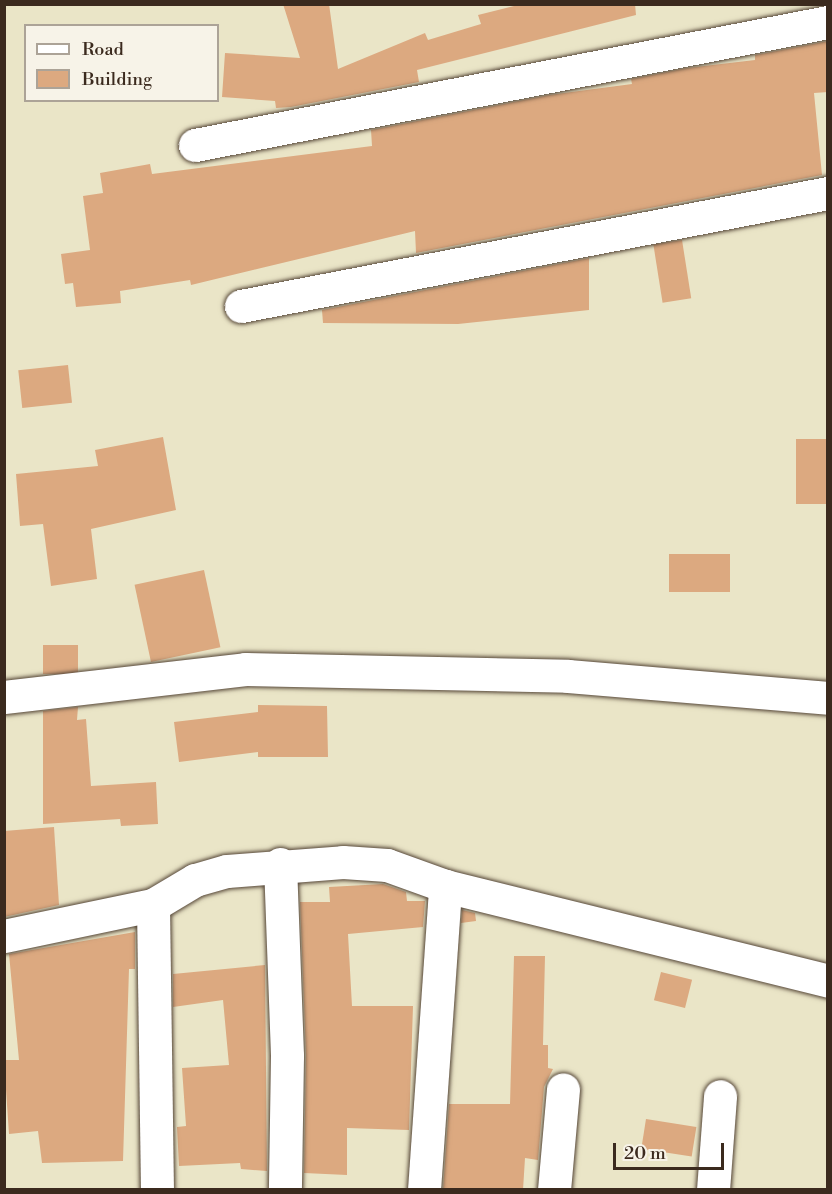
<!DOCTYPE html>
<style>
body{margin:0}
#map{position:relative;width:832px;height:1194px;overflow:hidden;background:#eae5c7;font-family:"Libre Bodoni",serif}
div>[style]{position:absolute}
.building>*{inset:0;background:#dca980;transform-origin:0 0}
.roads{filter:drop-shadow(0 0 2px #554637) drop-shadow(0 0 2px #554637)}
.minor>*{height:33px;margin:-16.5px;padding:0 16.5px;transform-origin:16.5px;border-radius:16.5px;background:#fff}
span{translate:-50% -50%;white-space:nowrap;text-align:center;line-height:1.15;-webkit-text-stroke:5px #f7f3e8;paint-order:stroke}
.frame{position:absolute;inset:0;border:6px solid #3b2a1e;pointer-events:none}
.legend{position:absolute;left:24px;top:24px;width:195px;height:78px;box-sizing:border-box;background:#f7f3e8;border:2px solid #aca397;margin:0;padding:8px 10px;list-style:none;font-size:18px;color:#3b2a1e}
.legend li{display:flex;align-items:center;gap:12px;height:30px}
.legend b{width:30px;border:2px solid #aca397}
.scale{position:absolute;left:613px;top:1143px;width:111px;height:27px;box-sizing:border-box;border:3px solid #3b2a1e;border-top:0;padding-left:8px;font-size:18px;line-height:21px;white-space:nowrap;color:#3b2a1e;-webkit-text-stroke:4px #f7f3e8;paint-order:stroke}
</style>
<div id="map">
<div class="building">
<i style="clip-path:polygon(283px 4px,329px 4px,338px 69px,425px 33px,428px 40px,481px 24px,478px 15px,522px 4px,635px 4px,636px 15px,417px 70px,419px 82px,291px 107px,276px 108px,275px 101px,222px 97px,225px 53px,300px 58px)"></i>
<i style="clip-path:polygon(828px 41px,828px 92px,814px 93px,822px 175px,416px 253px,415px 231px,191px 285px,190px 280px,120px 291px,121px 303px,76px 307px,73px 283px,65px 284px,61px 254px,90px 250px,83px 196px,103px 193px,100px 173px,150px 164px,152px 174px,372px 146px,371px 130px,549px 95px,632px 84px,631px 79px,687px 68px,755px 60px,755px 55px)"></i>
<i style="left:682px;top:240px;width:59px;height:29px;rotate:81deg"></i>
<i style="clip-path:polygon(589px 258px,589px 310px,458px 324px,323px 323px,322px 310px)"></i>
<i style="left:68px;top:365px;width:38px;height:50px;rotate:84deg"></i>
<i style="clip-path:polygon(163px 437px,176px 510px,91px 529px,97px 579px,51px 586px,43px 524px,20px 526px,16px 474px,98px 466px,95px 450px)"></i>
<i style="left:828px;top:439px;width:65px;height:32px;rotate:90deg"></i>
<i style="left:669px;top:554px;width:61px;height:38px"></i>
<i style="left:204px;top:570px;width:79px;height:71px;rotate:78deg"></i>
<i style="left:43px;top:645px;width:35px;height:29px"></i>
<i style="clip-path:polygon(258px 705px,327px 706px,328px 757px,258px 757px,258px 752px,179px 762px,174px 722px,258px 712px)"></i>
<i style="clip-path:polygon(78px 707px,77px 720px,86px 719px,91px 786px,156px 782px,158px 824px,121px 826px,120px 819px,43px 824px,43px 711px)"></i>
<i style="clip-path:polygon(54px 827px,59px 905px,4px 917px,4px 831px)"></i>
<i style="clip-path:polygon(383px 884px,406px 892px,407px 901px,425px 901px,423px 927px,348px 934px,352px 1006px,413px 1006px,409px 1130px,347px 1128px,347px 1175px,304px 1173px,306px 1055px,300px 902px,330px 902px,329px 887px)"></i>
<i style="clip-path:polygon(462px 910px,475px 913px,476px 921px,461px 923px)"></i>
<i style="clip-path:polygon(135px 932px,135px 969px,129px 969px,123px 1161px,42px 1163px,38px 1131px,9px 1134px,4px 1060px,19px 1060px,9px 954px)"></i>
<i style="clip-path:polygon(514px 956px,545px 956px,543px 1045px,548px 1045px,548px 1068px,553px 1069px,544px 1087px,538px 1160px,525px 1158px,523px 1190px,443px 1190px,449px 1104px,510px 1104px)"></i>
<i style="clip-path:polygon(265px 965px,267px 1171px,241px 1169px,240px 1163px,179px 1166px,177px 1127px,186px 1126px,182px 1068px,229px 1065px,223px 1000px,173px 1007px,173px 974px)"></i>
<i style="left:661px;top:972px;width:32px;height:29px;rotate:14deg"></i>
<i style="left:646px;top:1119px;width:51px;height:30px;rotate:9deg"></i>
</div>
<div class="roads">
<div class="minor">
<i style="left:195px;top:145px;width:645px;rotate:-11deg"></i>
<i style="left:241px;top:306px;width:598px;rotate:-10.9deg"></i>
<i style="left:4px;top:697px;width:243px;rotate:-6.6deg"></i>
<i style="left:245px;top:669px;width:323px;rotate:1.2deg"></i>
<i style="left:568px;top:676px;width:261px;rotate:4.8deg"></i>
<i style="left:280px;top:864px;width:192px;rotate:87.9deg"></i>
<i style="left:287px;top:1056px;width:134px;rotate:90.9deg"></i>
<i style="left:153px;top:905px;width:285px;rotate:89.2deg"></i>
<i style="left:4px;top:936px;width:152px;rotate:-11.8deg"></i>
<i style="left:153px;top:905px;width:49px;rotate:-30.8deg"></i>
<i style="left:195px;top:880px;width:33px;rotate:-16deg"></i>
<i style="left:227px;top:871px;width:116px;rotate:-4.4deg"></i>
<i style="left:343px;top:862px;width:44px;rotate:3.9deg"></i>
<i style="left:387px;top:865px;width:62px;rotate:19.9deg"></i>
<i style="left:445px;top:886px;width:395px;rotate:13.9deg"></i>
<i style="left:424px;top:1190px;width:305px;rotate:-86deg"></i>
<i style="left:554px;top:1190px;width:101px;rotate:-84.9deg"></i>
<i style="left:713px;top:1190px;width:94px;rotate:-85.7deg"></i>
</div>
</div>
<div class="frame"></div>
<ul class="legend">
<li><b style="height:8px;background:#fff"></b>Road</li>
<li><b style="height:16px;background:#dca980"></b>Building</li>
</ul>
<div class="scale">20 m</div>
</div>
